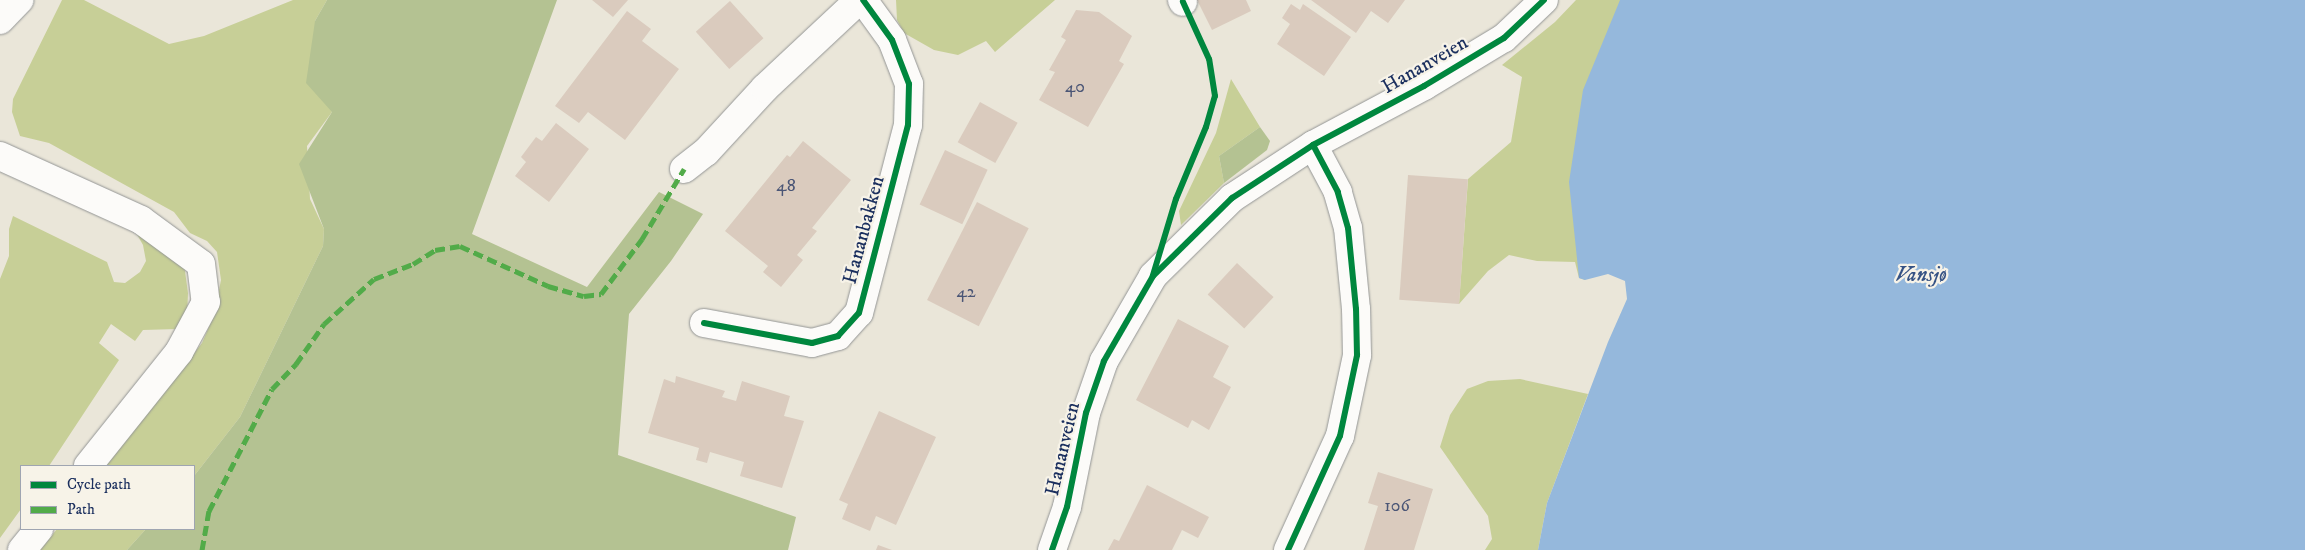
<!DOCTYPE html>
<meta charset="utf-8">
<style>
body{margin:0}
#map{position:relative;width:2305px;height:550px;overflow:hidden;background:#eae6d9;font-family:"IM FELL DW Pica",serif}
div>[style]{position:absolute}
.green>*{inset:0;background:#c7cf97}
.forest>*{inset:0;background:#b4c292}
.water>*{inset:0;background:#95b8dc}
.building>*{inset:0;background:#dacbbe;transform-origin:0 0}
.roads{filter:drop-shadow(0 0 1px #939595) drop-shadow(0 0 1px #939595)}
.minor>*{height:28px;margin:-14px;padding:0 14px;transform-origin:14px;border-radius:14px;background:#fcfbf9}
.quiet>*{height:5px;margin-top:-2.5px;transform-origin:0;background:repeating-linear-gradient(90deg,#52ab49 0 10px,transparent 0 15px)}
.cycleway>*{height:6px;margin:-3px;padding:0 3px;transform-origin:3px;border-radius:3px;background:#00873e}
span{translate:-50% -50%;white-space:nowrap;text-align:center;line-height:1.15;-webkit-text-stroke:4.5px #f7f3e8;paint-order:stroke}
.number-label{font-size:18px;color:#4b5676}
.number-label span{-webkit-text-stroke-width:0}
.street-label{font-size:20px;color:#1b2f5e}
.water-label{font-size:21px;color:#355284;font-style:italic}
.legend{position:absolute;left:20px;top:465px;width:175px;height:65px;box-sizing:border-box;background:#f7f3e8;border:1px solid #9fa5b1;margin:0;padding:6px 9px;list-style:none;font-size:15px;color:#1b2f5e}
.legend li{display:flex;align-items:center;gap:10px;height:25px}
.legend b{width:25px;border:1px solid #9fa5b1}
</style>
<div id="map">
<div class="green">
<i style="clip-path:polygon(62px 0,84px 0,169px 44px,204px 36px,293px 0,327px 0,315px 21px,332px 112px,307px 146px,310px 199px,324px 229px,323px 246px,240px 417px,194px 476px,194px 466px,106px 466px,202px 343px,214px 315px,221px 280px,217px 252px,207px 241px,190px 233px,174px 212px,49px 143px,20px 136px,12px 112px,13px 99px)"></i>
<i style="clip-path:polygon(896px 0,1055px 0,995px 52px,986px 41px,958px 55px,934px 50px,904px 33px,897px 20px)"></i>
<i style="clip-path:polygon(1576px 0,1641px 0,1585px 280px,1579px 278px,1575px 262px,1537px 261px,1509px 255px,1488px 271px,1459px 304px,1468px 179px,1511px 142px,1522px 77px,1502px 65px,1555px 22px)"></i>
<i style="clip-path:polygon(1231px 79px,1260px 127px,1219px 156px,1224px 183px,1181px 225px,1179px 211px,1216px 133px)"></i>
<i style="clip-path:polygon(13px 216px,107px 262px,114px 282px,125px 283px,140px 272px,146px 261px,143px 245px,135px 231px,184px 264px,188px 293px,187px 316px,178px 329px,143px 330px,135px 341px,111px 324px,99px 343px,119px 360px,49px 466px,21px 466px,21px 509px,0 538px,0 279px,9px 256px,9px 229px)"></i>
<i style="clip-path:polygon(1520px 379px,1588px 394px,1547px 503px,1538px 550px,1485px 550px,1492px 539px,1488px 516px,1440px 447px,1450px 415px,1467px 389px,1488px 381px)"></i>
<i style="clip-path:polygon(57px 529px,146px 529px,127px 550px,40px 550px)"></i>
</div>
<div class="forest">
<i style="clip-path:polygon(327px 0,557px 0,472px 234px,587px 287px,659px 192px,703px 214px,671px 261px,629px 314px,618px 455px,796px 517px,788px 550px,127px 550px,146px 529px,194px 529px,194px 476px,240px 417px,323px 246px,324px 229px,299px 164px,332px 112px,306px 83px,315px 21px)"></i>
<i style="clip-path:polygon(1260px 127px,1270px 141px,1267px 150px,1224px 183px,1219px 156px)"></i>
</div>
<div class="water">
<i style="clip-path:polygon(1620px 0,2305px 0,2305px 550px,1538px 550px,1547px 503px,1608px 342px,1627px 299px,1625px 281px,1608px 274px,1585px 280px,1579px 278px,1569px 182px,1583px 90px)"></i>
</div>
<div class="building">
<i style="clip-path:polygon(592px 0,628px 0,613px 17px)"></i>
<i style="clip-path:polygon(1197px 0,1246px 0,1251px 11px,1212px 30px)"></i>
<i style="clip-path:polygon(1311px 0,1405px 0,1388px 23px,1371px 11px,1356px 33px)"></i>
<i style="left:730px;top:1px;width:50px;height:46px;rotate:48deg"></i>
<i style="clip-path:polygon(1291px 4px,1300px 10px,1303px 4px,1351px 37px,1324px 76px,1277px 44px,1290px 24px,1282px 18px)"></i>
<i style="clip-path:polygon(1076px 10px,1099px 12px,1132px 36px,1119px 61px,1124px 64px,1088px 127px,1039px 100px,1055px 72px,1049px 70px,1066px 40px,1061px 37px)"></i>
<i style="clip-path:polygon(627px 11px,651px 29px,642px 41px,679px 69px,625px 140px,588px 112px,579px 123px,555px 106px)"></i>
<i style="left:980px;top:102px;width:43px;height:46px;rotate:29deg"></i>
<i style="clip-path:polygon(556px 123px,589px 149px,549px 202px,515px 176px,526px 162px,521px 157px,536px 137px,542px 141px)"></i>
<i style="clip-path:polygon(803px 141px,851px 180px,812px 228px,817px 231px,797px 255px,803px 260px,781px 287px,763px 272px,768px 266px,725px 231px,787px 155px,790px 157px)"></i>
<i style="left:945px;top:150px;width:47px;height:60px;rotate:25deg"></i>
<i style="left:1408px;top:175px;width:60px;height:125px;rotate:4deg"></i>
<i style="left:977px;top:202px;width:58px;height:110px;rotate:27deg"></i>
<i style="left:1237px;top:263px;width:50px;height:43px;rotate:43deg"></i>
<i style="clip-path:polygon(1178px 319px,1229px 346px,1213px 377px,1231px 387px,1209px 430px,1192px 420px,1188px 428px,1136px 400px)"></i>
<i style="clip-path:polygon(676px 376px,725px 391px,722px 397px,736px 401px,742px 381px,790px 396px,784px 416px,804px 421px,782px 488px,740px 476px,744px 462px,710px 452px,707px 463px,696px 460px,699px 448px,648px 433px,664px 379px,675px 383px)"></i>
<i style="clip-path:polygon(879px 411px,936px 437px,896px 525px,876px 516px,870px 531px,842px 519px,848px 504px,839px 500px)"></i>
<i style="clip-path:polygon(1378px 472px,1433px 489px,1414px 550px,1364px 550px,1378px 506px,1368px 503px)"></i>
<i style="clip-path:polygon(1147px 485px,1209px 517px,1198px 538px,1182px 530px,1172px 550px,1108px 550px,1114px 539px,1119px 541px)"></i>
<i style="clip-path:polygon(878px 545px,892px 550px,876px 550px)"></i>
</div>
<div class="roads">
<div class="minor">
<i style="left:1182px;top:0;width:2px;rotate:63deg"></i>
<i style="left:0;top:20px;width:28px;rotate:-46deg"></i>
<i style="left:0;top:156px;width:155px;rotate:24.4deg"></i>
<i style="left:141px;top:220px;width:74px;rotate:36.3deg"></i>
<i style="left:201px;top:264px;width:38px;rotate:83deg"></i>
<i style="left:206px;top:302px;width:57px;rotate:118.4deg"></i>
<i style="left:179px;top:352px;width:146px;rotate:128.6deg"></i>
<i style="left:684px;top:169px;width:28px;rotate:-38deg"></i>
<i style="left:706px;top:152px;width:87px;rotate:-47.3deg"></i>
<i style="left:765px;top:88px;width:129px;rotate:-43.1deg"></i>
<i style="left:704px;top:323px;width:110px;rotate:10.5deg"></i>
<i style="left:812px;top:343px;width:27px;rotate:-15deg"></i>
<i style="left:838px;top:336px;width:31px;rotate:-48deg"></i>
<i style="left:859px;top:313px;width:194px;rotate:-75.4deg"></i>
<i style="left:908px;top:125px;width:41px;rotate:-88.6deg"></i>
<i style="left:909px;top:84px;width:47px;rotate:-111.1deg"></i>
<i style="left:892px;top:40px;width:49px;rotate:-125.9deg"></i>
<i style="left:22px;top:550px;width:27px;rotate:-51deg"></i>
<i style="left:1052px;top:550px;width:46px;rotate:-70.8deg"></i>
<i style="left:1067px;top:507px;width:96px;rotate:-78.6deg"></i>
<i style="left:1086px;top:413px;width:55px;rotate:-70.9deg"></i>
<i style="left:1104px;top:361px;width:98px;rotate:-60deg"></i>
<i style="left:1153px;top:276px;width:111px;rotate:-44.6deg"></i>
<i style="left:1232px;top:198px;width:97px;rotate:-33.2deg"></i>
<i style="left:1313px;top:145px;width:126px;rotate:-28deg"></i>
<i style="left:1424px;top:86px;width:93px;rotate:-31deg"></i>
<i style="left:1504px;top:38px;width:55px;rotate:-43.5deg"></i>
<i style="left:1288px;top:550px;width:125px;rotate:-65.5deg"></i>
<i style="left:1340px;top:436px;width:83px;rotate:-78.1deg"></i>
<i style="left:1357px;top:355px;width:46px;rotate:-91.2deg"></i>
<i style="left:1356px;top:309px;width:81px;rotate:-95.6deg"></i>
<i style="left:1348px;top:228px;width:37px;rotate:-106deg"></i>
<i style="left:1338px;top:192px;width:53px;rotate:-118deg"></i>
</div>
</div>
<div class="quiet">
<i style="left:202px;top:550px;width:40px;rotate:-80deg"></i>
<i style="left:209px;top:511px;width:137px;rotate:-62.7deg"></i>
<i style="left:272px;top:389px;width:35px;rotate:-46deg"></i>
<i style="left:296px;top:364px;width:49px;rotate:-55deg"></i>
<i style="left:324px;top:324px;width:67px;rotate:-42deg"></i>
<i style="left:374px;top:279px;width:42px;rotate:-21deg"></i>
<i style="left:413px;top:264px;width:26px;rotate:-32deg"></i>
<i style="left:435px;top:250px;width:25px;rotate:-9deg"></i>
<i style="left:460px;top:246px;width:97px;rotate:24.4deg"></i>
<i style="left:548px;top:286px;width:37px;rotate:16deg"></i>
<i style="left:584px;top:296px;width:17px;rotate:-7deg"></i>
<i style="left:601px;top:294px;width:69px;rotate:-53.3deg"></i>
<i style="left:642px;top:239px;width:82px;rotate:-59deg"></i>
</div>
<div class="cycleway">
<i style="left:1153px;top:275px;width:79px;rotate:-73.2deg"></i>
<i style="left:1176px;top:199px;width:78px;rotate:-67.4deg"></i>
<i style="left:1206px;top:127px;width:32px;rotate:-74deg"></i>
<i style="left:1215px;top:96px;width:37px;rotate:-99deg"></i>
<i style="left:1209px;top:59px;width:63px;rotate:-114.5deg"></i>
<i style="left:704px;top:323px;width:110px;rotate:10.5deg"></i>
<i style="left:812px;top:343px;width:27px;rotate:-15deg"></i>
<i style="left:838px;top:336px;width:31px;rotate:-48deg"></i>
<i style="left:859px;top:313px;width:194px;rotate:-75.4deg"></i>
<i style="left:908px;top:125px;width:41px;rotate:-88.6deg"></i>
<i style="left:909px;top:84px;width:47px;rotate:-111.1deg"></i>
<i style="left:892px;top:40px;width:49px;rotate:-125.9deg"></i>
<i style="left:1052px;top:550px;width:46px;rotate:-70.8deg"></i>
<i style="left:1067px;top:507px;width:96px;rotate:-78.6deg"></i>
<i style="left:1086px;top:413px;width:55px;rotate:-70.9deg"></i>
<i style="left:1104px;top:361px;width:98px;rotate:-60deg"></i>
<i style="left:1153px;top:276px;width:111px;rotate:-44.6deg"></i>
<i style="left:1232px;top:198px;width:97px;rotate:-33.2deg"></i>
<i style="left:1313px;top:145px;width:126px;rotate:-28deg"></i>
<i style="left:1424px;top:86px;width:93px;rotate:-31deg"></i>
<i style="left:1504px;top:38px;width:55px;rotate:-43.5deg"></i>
<i style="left:1288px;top:550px;width:125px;rotate:-65.5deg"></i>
<i style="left:1340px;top:436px;width:83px;rotate:-78.1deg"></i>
<i style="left:1357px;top:355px;width:46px;rotate:-91.2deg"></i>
<i style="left:1356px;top:309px;width:81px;rotate:-95.6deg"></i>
<i style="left:1348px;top:228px;width:37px;rotate:-106deg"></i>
<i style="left:1338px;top:192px;width:53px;rotate:-118deg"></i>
</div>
<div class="number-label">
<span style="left:1075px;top:87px">40</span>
<span style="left:786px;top:186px">48</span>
<span style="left:966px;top:292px">42</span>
<span style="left:1397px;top:506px">106</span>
</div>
<div class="street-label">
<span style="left:1425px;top:65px;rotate:-30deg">Hananveien</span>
<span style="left:864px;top:230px;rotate:-75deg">Hananbakken</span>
<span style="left:1063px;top:449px;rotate:-77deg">Hananveien</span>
</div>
<div class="water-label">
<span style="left:1921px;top:275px">Vansjø</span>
</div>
<ul class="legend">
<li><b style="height:6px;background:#00873e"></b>Cycle path</li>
<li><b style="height:6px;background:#52ab49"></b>Path</li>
</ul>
</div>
